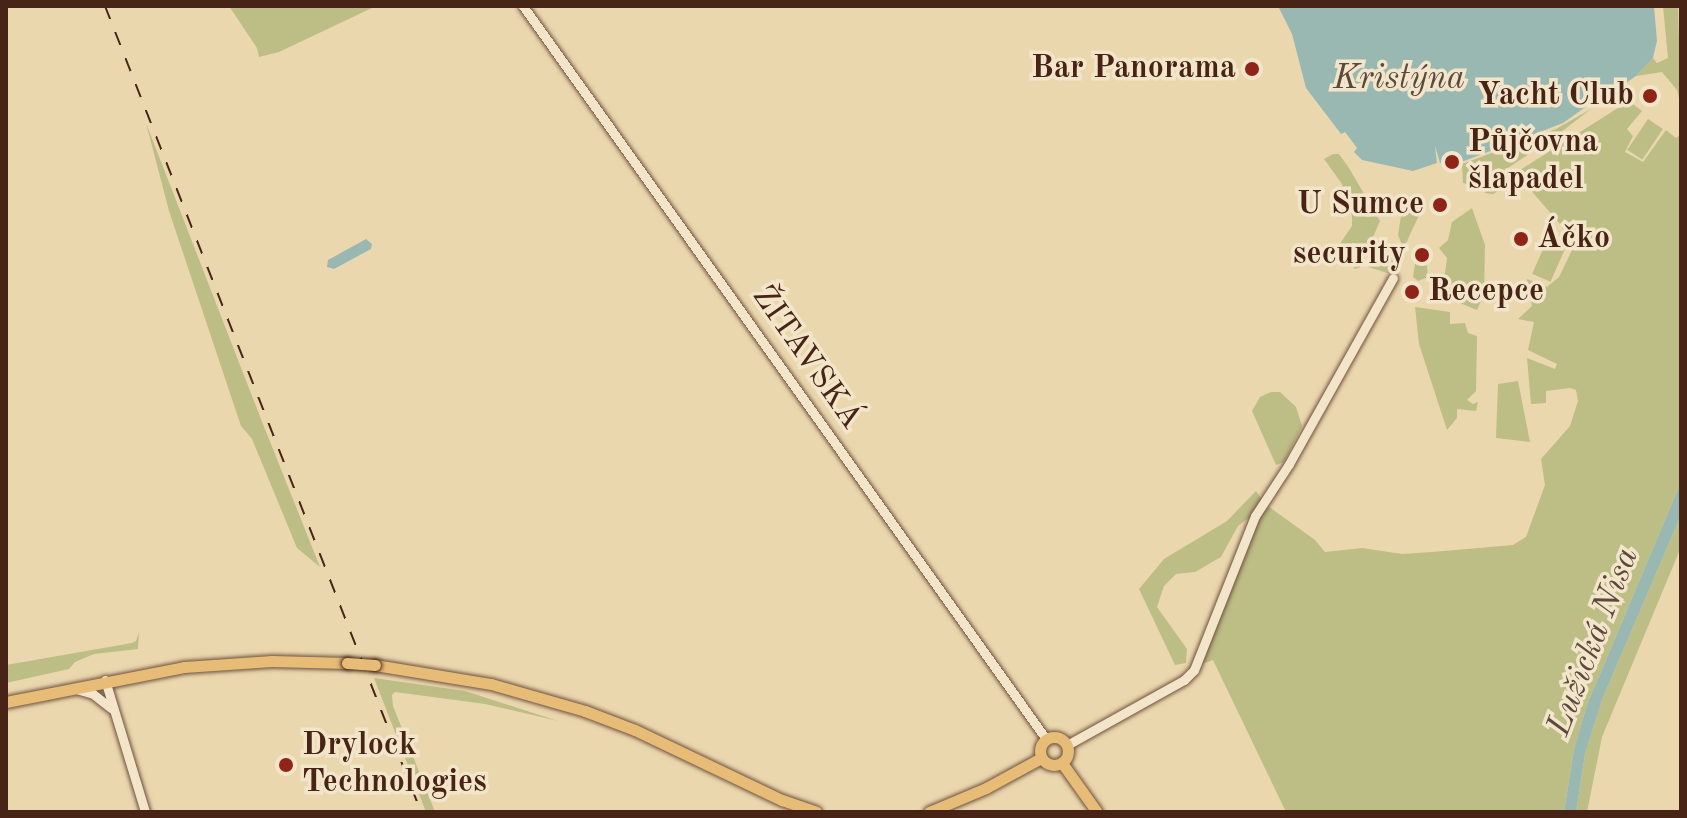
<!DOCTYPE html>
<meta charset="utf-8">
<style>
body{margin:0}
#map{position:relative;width:1687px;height:818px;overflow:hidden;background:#ebd7ae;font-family:"Old Standard TT",serif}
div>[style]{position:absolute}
.green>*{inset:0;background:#bdbd86;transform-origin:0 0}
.water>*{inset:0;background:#9ab8b2}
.roads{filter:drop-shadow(0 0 2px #70513c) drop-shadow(0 0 2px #70513c)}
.minor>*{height:9px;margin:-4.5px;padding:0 4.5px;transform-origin:4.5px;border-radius:4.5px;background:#f2e5ca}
.major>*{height:11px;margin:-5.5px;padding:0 5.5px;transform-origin:5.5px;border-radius:5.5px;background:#e6bc77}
.major>.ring{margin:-5.5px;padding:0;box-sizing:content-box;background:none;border:11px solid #e6bc77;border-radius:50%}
.rail>*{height:2px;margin-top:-1px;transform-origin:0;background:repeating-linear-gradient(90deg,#472416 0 14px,transparent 0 28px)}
.bridges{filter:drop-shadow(0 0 2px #472416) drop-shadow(0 0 2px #472416)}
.major-bridge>*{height:11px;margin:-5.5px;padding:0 5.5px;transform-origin:5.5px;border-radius:5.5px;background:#e6bc77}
.dots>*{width:22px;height:22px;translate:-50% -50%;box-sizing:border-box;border:4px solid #f2e5ca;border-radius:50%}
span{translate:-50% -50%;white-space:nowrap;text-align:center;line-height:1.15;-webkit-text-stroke:7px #f2e5ca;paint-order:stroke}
.poi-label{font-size:32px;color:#472416;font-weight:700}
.right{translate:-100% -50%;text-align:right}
.left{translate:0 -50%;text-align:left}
.street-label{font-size:32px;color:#472416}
.water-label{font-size:34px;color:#5c493d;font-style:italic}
.frame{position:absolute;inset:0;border:8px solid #472416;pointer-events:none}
</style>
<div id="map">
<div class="green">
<i style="clip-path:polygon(229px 6px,376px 6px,279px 52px,259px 57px,257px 48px)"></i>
<i style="clip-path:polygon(1663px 6px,1678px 6px,1681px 106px,1677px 90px,1662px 72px,1636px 76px,1653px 58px,1657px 63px,1668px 58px)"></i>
<i style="clip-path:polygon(1629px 101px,1642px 111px,1627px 129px,1633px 136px,1625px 152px,1643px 162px,1666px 130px,1676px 138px,1681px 134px,1681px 482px,1587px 705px,1574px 749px,1564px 812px,1286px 812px,1213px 660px,1199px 665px,1230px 579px,1265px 504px,1315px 540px,1325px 552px,1362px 548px,1402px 554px,1432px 552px,1513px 545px,1526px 537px,1545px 485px,1541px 459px,1570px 426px,1578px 401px,1576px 390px,1570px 388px,1546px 391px,1546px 403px,1531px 404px,1527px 358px,1555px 369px,1557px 364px,1528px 350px,1534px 322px,1518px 319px,1532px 306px,1527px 279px,1547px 287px,1559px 277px,1574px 246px,1560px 224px,1521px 179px,1493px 194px,1484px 193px)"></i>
<i style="clip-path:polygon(1591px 109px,1552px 139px,1479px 187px,1463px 183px,1462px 164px,1556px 129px)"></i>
<i style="left:1648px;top:119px;width:18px;height:37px;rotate:34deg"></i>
<i style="clip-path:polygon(146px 123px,261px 419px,320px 567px,297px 548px,252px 439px,241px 426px,169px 211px)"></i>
<i style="clip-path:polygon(1333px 154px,1339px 154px,1349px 168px,1380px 221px,1360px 267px,1355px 269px,1341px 251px,1341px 242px,1352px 226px,1352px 216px,1342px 184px,1324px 159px)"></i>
<i style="clip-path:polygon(1418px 202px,1422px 209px,1406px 243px,1402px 245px,1398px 235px,1403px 203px)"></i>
<i style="clip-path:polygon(1472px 208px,1485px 245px,1484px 294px,1477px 310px,1433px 292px,1435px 278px,1445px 273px,1447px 258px,1439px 248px,1448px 240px,1452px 222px)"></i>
<i style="left:1548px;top:238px;width:20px;height:39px;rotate:24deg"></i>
<i style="left:1376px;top:241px;width:23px;height:27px;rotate:18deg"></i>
<i style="clip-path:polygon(1426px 256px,1428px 277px,1418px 281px,1413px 277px,1415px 264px,1418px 257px)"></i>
<i style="clip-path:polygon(1415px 307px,1450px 312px,1450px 324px,1465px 323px,1468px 333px,1477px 336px,1476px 391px,1467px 400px,1473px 404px,1478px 402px,1476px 411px,1457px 409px,1457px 418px,1447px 430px,1419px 344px)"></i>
<i style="clip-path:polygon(1518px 381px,1530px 442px,1496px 438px,1498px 384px)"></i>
<i style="clip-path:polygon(1271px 392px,1280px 392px,1296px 407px,1302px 426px,1284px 462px,1276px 465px,1252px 411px,1260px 397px)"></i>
<i style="clip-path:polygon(1256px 491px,1262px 500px,1254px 514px,1238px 526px,1221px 557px,1195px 572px,1176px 574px,1164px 586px,1157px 607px,1187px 649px,1186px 663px,1175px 665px,1139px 589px,1164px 559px,1227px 521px)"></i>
<i style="clip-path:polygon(1681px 515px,1681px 547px,1602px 737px,1587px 812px,1576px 812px,1585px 754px,1602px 700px)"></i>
<i style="clip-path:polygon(139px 632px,138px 649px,94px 654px,75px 662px,69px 669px,6px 683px,6px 665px,132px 643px,136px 641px)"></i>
<i style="clip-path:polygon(374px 678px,465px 691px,558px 721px,485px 704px,395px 692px,392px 695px,393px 706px,435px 812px,426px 812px)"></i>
</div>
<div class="water">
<i style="clip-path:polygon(1278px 6px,1654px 6px,1657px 41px,1653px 58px,1636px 76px,1619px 88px,1596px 94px,1584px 108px,1563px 123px,1464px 161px,1440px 163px,1435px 146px,1437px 163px,1413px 171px,1362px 160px,1354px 152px,1357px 148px,1345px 132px,1341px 134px,1306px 88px,1292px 34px)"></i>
<i style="clip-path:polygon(366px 239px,372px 244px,371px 249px,334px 269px,327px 267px,328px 260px)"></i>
<i style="clip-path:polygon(1681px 482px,1681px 515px,1602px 700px,1585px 754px,1576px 812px,1564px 812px,1574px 749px,1587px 705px)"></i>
</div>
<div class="roads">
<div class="minor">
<i style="left:523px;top:6px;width:900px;rotate:54.49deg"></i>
<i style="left:105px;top:680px;width:138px;rotate:73.1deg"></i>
<i style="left:76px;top:689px;width:18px;rotate:16deg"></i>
<i style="left:93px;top:694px;width:23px;rotate:38deg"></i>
<i style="left:1067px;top:745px;width:134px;rotate:-29.1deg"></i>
<i style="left:1184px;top:680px;width:14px;rotate:-45deg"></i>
<i style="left:1194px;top:670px;width:166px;rotate:-68.4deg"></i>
<i style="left:1255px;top:516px;width:62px;rotate:-56.8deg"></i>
<i style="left:1289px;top:464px;width:213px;rotate:-60.8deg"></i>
</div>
<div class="major">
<i style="left:375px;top:665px;width:118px;rotate:9.3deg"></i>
<i style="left:491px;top:684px;width:98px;rotate:16deg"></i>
<i style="left:585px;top:711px;width:53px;rotate:20.8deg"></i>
<i style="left:635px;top:730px;width:163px;rotate:25.5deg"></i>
<i style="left:782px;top:800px;width:36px;rotate:19deg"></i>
<i style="left:6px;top:702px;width:181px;rotate:-11.1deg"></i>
<i style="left:184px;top:667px;width:88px;rotate:-3.9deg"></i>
<i style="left:272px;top:661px;width:75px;rotate:1.5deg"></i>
<i class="ring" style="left:1040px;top:737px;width:17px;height:17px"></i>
<i style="left:1062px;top:763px;width:60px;rotate:54.5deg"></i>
<i style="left:929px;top:812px;width:62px;rotate:-22.8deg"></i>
<i style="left:986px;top:788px;width:63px;rotate:-28.6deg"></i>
</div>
</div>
<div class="rail">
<i style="left:105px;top:6px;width:866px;rotate:68.59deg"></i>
</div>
<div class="bridges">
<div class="major-bridge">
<i style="left:347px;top:663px;width:28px;rotate:4deg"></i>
</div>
</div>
<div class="dots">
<i style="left:1252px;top:69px;background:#8f2418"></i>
<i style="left:1650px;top:96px;background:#8f2418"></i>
<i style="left:1452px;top:162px;background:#8f2418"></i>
<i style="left:1440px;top:205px;background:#8f2418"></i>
<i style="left:1521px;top:239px;background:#8f2418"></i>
<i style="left:1422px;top:255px;background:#8f2418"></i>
<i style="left:1412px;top:292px;background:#8f2418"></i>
<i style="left:286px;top:765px;background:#8f2418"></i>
</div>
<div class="poi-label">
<span class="right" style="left:1236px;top:69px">Bar Panorama</span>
<span class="right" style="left:1634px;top:96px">Yacht Club</span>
<span class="left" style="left:1468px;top:162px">Půjčovna<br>šlapadel</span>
<span class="right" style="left:1424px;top:205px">U Sumce</span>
<span class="left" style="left:1537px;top:239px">Áčko</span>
<span class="right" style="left:1406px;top:255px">security</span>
<span class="left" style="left:1428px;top:292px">Recepce</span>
<span class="left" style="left:302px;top:765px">Drylock<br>Technologies</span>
</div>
<div class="street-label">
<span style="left:806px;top:358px;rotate:55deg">ŽITAVSKÁ</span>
</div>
<div class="water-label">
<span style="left:1399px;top:80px">Kristýna</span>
<span style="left:1594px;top:642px;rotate:-69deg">Lužická Nisa</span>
</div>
<div class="frame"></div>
</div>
